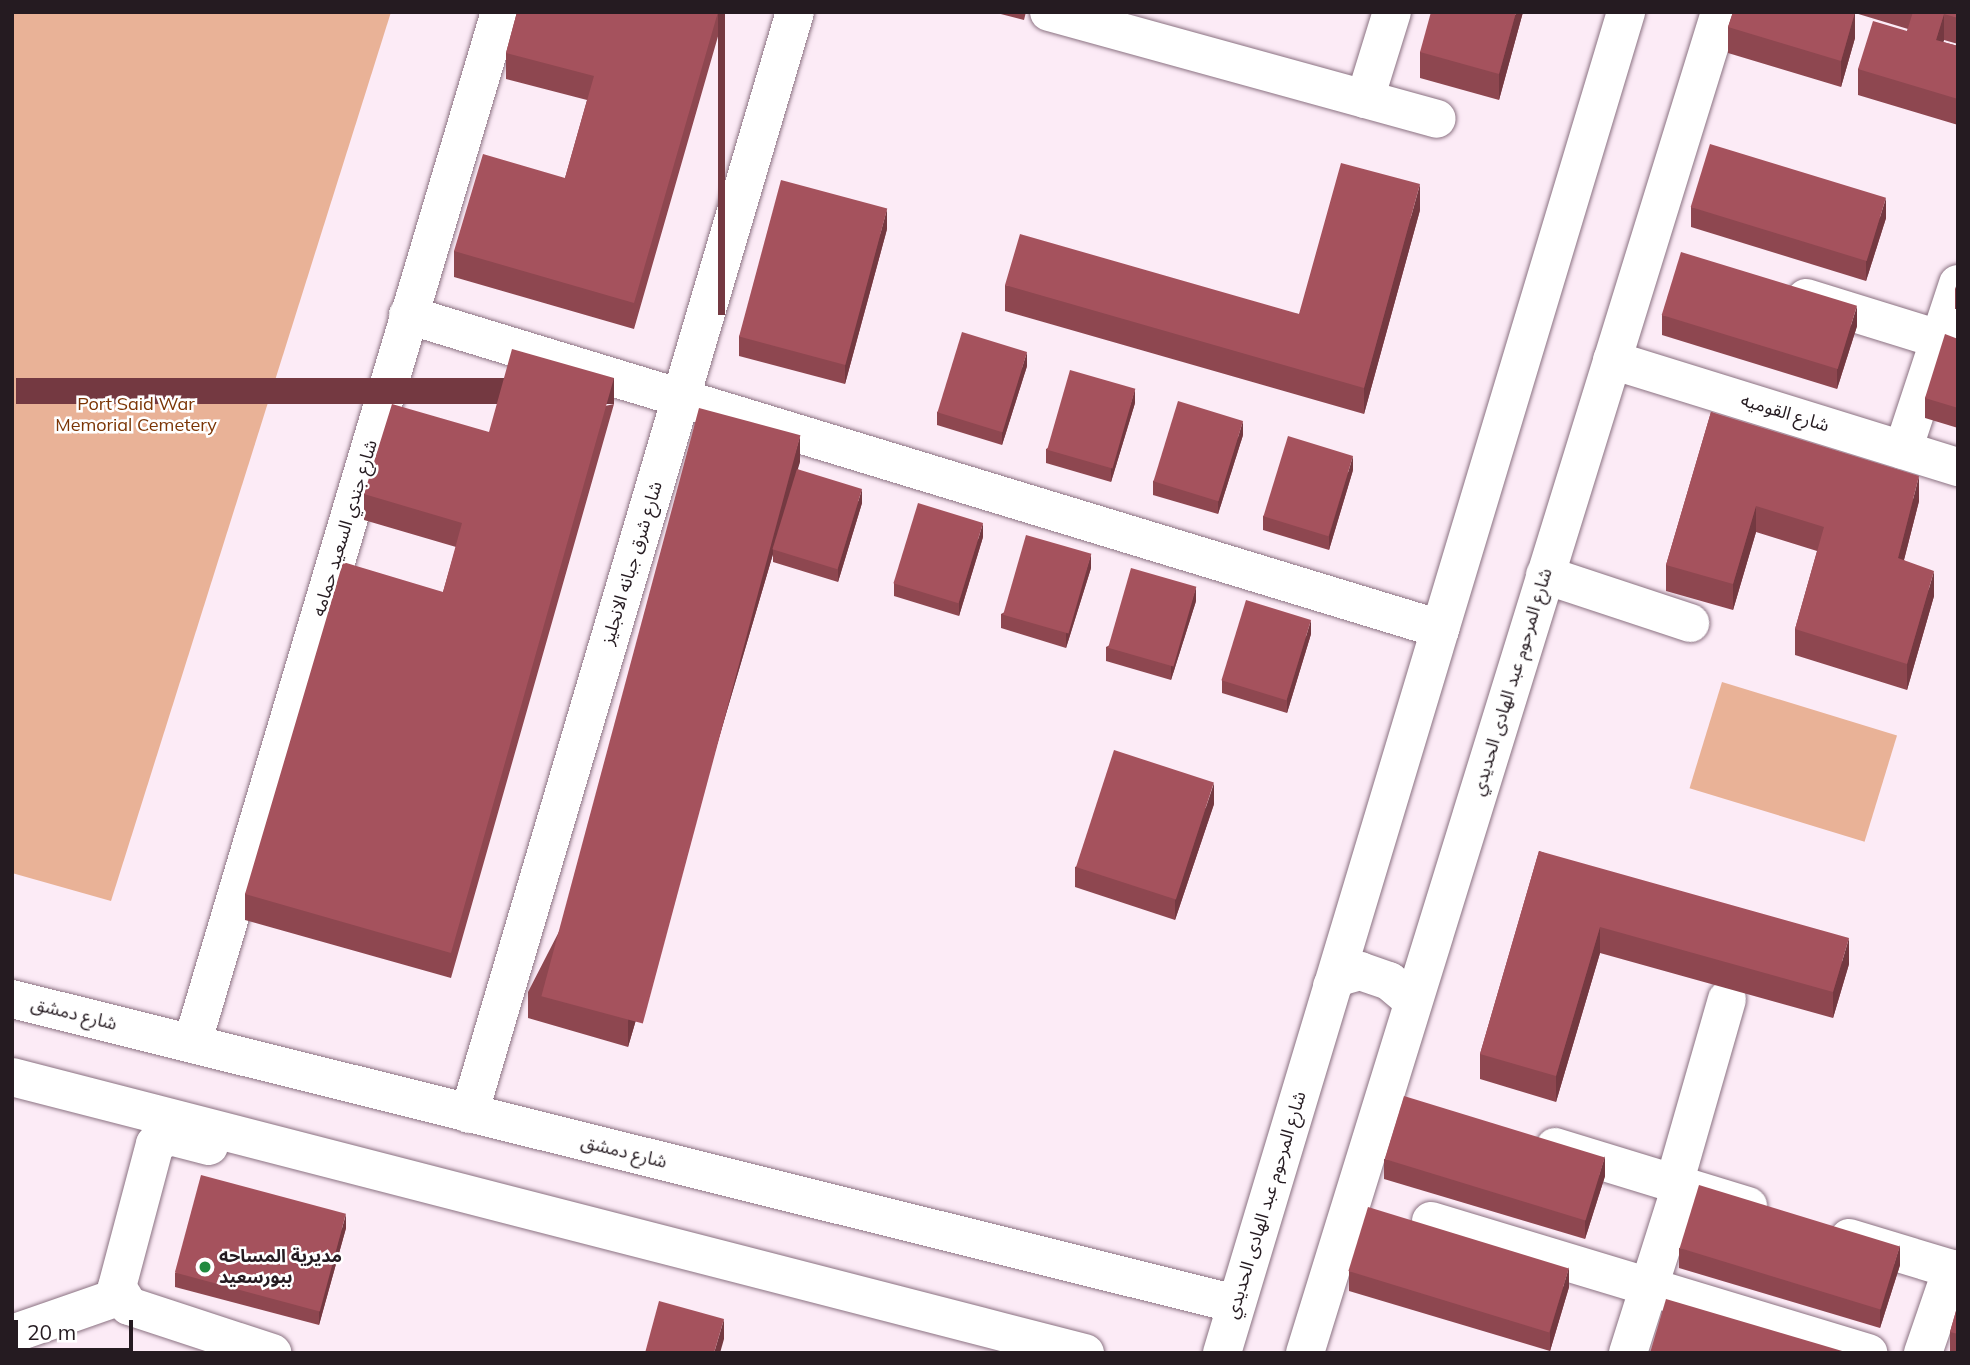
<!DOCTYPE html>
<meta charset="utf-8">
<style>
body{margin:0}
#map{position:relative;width:1970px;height:1365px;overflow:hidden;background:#fcebf6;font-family:Mulish,"Noto Sans Arabic",sans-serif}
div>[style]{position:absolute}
.green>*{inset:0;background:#e9b297;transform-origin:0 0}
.roads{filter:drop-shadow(0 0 2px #8b7282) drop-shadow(0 0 2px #8b7282)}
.minor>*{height:38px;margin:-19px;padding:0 19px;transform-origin:19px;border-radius:19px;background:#fff}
.wall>*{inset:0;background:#8e4750}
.shaded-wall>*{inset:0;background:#743941;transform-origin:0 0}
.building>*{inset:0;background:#a5525d;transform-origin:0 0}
.dots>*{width:19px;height:19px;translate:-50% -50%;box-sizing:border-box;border:4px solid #fff;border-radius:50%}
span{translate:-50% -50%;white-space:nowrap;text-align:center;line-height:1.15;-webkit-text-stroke:5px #fff;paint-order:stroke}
.park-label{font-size:18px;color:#7b3505}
.street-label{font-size:18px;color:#251b21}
.poi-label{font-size:18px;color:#251b21;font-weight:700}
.left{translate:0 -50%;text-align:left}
.frame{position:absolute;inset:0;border:14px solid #251b21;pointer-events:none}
.scale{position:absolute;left:14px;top:1320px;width:119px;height:32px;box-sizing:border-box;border:4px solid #251b21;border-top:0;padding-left:9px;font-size:21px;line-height:24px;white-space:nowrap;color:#251b21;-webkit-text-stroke:5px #fff;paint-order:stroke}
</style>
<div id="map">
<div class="green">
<i style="clip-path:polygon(12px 12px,391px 12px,111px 901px,12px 873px)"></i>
<i style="left:1722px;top:682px;width:183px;height:111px;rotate:17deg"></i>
</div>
<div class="roads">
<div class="minor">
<i style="left:1049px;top:12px;width:402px;rotate:15.4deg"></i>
<i style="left:1365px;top:99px;width:91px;rotate:-72.8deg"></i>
<i style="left:1806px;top:298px;width:159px;rotate:17.2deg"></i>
<i style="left:408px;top:315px;width:1079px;rotate:16.92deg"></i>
<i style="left:1612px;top:360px;width:362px;rotate:17.2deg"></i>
<i style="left:1903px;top:450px;width:175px;rotate:-71.7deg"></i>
<i style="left:1545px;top:575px;width:153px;rotate:18.3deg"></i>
<i style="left:1332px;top:986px;width:11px;rotate:-52deg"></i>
<i style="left:1339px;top:977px;width:22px;rotate:-16deg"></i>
<i style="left:1360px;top:971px;width:31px;rotate:19deg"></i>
<i style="left:1389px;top:981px;width:31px;rotate:40deg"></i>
<i style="left:12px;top:999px;width:1261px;rotate:13.99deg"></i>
<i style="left:192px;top:1044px;width:1077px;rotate:-73.38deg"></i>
<i style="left:12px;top:1077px;width:1108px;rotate:14.43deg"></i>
<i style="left:469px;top:1114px;width:1149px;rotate:-73.52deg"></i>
<i style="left:209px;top:1146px;width:40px;rotate:-165.6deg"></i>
<i style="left:170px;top:1136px;width:17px;rotate:152deg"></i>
<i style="left:155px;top:1144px;width:148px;rotate:104.9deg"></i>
<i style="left:117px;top:1287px;width:22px;rotate:58deg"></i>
<i style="left:129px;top:1306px;width:151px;rotate:18.2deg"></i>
<i style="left:1555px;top:1147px;width:202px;rotate:17deg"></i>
<i style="left:1674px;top:1184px;width:192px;rotate:-74deg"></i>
<i style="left:1431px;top:1221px;width:457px;rotate:16.8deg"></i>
<i style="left:1849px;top:1238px;width:114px;rotate:16.8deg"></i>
<i style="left:12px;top:1334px;width:115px;rotate:-19.2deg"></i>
<i style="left:1222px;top:1353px;width:1401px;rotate:-73.23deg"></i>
<i style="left:1305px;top:1353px;width:1404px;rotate:-72.8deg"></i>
<i style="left:1628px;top:1353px;width:175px;rotate:-72.4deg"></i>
<i style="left:1923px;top:1353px;width:89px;rotate:-71deg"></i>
</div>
</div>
<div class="wall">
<i style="clip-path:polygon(517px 12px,725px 12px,634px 329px,454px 277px,454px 251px,565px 178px,587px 100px,506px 79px,506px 53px)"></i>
<i style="clip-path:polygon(993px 12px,1026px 12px,1024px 20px)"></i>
<i style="clip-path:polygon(1523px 12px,1499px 100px,1420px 78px,1420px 52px)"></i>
<i style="clip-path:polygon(1733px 12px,1958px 12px,1958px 44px,1944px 40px,1943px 42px,1958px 46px,1958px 125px,1858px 95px,1858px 69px,1907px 31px,1908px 29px,1855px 13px,1855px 38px,1841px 87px,1728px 53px,1728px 27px)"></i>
<i style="clip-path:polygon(1691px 207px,1886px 218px,1866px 281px,1691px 227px)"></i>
<i style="clip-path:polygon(1420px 210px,1364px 414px,1005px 311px,1005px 285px,1299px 314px)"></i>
<i style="clip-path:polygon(887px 229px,845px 384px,739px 356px,739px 336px)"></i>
<i style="clip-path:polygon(1958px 281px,1958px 309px,1955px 309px,1955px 289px)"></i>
<i style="clip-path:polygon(1662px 315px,1857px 326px,1837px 389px,1662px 335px)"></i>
<i style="clip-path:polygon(1958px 339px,1958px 428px,1925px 418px,1925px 398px)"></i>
<i style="clip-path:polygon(1027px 366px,1002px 445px,937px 425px,937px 412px)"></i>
<i style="clip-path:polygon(1135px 403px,1111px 482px,1046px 463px,1046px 449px)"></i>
<i style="clip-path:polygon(614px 404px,451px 978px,245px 920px,245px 894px,443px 592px,456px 547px,364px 520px,364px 494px,489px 432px)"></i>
<i style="clip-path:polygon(1711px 412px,1919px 501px,1904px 560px,1934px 596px,1907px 690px,1795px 655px,1795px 629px,1817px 551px,1756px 532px,1733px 610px,1666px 591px,1666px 565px)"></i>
<i style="clip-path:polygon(1243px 435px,1218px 514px,1153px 495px,1153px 481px)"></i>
<i style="clip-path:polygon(800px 462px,797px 469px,862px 503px,838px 582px,773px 562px,773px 554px,628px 1047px,528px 1018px,528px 992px)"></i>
<i style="clip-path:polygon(1353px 470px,1329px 550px,1263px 530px,1263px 516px)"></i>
<i style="clip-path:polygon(983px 537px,959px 616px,894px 596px,894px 583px)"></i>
<i style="clip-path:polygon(1091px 568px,1066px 648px,1001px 628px,1001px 614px)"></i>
<i style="clip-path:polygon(1196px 601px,1171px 680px,1106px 661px,1106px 647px)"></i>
<i style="clip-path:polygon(1311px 634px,1287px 713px,1222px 693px,1222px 680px)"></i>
<i style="clip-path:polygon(1214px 804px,1175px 920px,1075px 887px,1075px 867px)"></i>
<i style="clip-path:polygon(1539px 851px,1849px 964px,1833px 1018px,1600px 953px,1556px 1102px,1480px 1079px,1480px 1054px)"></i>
<i style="clip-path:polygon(1384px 1159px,1605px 1176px,1585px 1239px,1384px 1179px)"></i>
<i style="clip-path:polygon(346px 1228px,319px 1325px,175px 1287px,175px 1273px)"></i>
<i style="clip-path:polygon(1679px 1248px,1900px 1265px,1880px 1328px,1679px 1268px)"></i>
<i style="clip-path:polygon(1349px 1271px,1569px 1287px,1550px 1351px,1349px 1291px)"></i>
<i style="clip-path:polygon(1958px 1304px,1958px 1353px,1952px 1353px,1950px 1352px,1950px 1332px)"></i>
</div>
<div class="shaded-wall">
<i style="left:718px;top:12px;width:7px;height:303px"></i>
<i style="clip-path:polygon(1516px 12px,1523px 12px,1499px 100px,1499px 74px)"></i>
<i style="clip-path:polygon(1855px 12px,1855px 38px,1841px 87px,1841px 61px)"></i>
<i style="clip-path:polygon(1944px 14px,1944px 40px,1936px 66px,1936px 40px)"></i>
<i style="clip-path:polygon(1420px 184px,1420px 210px,1364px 414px,1364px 388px)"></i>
<i style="clip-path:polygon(1886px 198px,1886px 218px,1866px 281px,1866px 261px)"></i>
<i style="clip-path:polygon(887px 209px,887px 229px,845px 384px,845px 364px)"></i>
<i style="clip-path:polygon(1857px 306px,1857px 326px,1837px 389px,1837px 369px)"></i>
<i style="clip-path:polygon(1027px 352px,1027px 366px,1002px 445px,1002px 431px)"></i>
<i style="left:614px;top:378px;width:26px;height:598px;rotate:90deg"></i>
<i style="clip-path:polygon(1135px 389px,1135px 403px,1111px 482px,1111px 469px)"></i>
<i style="clip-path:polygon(1243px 421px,1243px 435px,1218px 514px,1218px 501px)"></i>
<i style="clip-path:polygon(800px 436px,800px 462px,774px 549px,773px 549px,773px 554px,628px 1047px,628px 1021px)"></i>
<i style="clip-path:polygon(1353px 456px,1353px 470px,1329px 550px,1329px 536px)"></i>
<i style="clip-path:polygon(1919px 476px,1919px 501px,1898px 583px,1898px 558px)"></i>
<i style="clip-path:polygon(862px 489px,862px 503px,838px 582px,838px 568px)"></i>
<i style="clip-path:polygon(1756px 506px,1756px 532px,1733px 610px,1733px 584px)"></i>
<i style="clip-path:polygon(983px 523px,983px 537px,959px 616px,959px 602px)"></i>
<i style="clip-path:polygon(1091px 554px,1091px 568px,1066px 648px,1066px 634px)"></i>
<i style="clip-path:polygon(1934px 571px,1934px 596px,1907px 690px,1907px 664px)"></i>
<i style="clip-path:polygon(1196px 587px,1196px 601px,1171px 680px,1171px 666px)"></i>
<i style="clip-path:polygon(1311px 620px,1311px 634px,1287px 713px,1287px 699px)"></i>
<i style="clip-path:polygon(1214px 783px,1214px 804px,1175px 920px,1175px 900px)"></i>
<i style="clip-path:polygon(1600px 927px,1600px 953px,1556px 1102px,1556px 1076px)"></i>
<i style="clip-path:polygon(1849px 938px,1849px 964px,1833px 1018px,1833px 992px)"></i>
<i style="clip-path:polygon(1605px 1156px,1605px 1176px,1585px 1239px,1585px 1219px)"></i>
<i style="clip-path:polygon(346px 1214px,346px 1228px,319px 1325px,319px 1311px)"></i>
<i style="clip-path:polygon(1900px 1245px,1900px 1265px,1880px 1328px,1880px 1308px)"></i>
<i style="clip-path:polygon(1569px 1267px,1569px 1287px,1550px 1351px,1550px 1331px)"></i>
<i style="clip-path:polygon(724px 1319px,724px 1339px,720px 1353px,714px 1353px)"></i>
</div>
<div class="building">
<i style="clip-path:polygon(517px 12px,718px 12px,634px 303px,454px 251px,483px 154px,565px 178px,594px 76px,506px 53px)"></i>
<i style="clip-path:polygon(1431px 12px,1516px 12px,1499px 74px,1420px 52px)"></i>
<i style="clip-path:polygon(1733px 12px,1855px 12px,1841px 61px,1728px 27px)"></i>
<i style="clip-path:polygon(1913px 12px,1958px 12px,1958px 18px,1944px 14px,1936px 40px,1958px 46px,1958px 99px,1858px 69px,1873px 21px,1907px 31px)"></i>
<i style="left:1710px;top:144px;width:184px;height:66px;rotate:17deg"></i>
<i style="clip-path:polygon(1341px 163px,1420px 184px,1364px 388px,1005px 285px,1020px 234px,1299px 314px)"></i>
<i style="left:781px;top:180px;width:110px;height:162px;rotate:15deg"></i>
<i style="left:1681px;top:252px;width:184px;height:66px;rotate:17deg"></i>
<i style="left:962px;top:332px;width:68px;height:84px;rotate:17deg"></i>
<i style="clip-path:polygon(1945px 334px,1958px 339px,1958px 408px,1925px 398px)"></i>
<i style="clip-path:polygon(512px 349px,614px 378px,451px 953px,245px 894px,343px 562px,443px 592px,462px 523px,364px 494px,392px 404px,489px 432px)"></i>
<i style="left:1070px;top:370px;width:68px;height:83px;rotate:16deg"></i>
<i style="left:1178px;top:401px;width:68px;height:84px;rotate:17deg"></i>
<i style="left:699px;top:408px;width:105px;height:609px;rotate:15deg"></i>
<i style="clip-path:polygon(1711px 412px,1919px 476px,1898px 558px,1934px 571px,1907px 664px,1795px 629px,1824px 527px,1756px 506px,1733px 584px,1666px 565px)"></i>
<i style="left:1288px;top:436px;width:68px;height:84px;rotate:17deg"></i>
<i style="left:797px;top:469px;width:68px;height:84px;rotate:17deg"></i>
<i style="left:918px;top:503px;width:68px;height:84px;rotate:17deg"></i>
<i style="left:1026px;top:535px;width:68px;height:83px;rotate:16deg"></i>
<i style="left:1131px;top:568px;width:68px;height:83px;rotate:16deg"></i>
<i style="left:1246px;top:600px;width:68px;height:84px;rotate:17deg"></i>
<i style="left:1114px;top:750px;width:105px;height:123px;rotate:18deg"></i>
<i style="clip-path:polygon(1539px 851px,1849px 938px,1833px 992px,1600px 927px,1556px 1076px,1480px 1054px)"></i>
<i style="left:1404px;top:1096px;width:210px;height:66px;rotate:17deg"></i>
<i style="left:201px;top:1175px;width:150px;height:101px;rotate:15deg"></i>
<i style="left:1699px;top:1185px;width:210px;height:66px;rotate:17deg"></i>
<i style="left:1368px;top:1207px;width:210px;height:67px;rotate:17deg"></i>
<i style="clip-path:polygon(1666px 1299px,1849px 1353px,1650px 1353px)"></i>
<i style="clip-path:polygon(659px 1301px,724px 1319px,714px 1353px,645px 1353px)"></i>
<i style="clip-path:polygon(1958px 1304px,1958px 1334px,1950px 1332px)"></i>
</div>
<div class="dots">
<i style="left:205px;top:1267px;background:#21893f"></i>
</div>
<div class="park-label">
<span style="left:136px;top:415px">Port Said War<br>Memorial Cemetery</span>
</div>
<div class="street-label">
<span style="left:1785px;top:413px;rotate:17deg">شارع القوميه</span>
<span style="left:345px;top:528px;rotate:-73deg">شارع جندي السعيد حمامه</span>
<span style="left:632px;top:563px;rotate:-73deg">شارع شرق جبانه الانجليز</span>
<span style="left:1512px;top:682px;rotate:-73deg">شارع المرحوم عبد الهادى الحديدي</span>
<span style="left:74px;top:1014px;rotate:14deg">شارع دمشق</span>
<span style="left:624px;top:1152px;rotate:14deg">شارع دمشق</span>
<span style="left:1266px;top:1205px;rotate:-73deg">شارع المرحوم عبد الهادى الحديدي</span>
</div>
<div class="poi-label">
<span class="left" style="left:219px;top:1267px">مديرية المساحه<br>ببورسعيد</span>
</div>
<div class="frame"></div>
<div class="scale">20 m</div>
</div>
